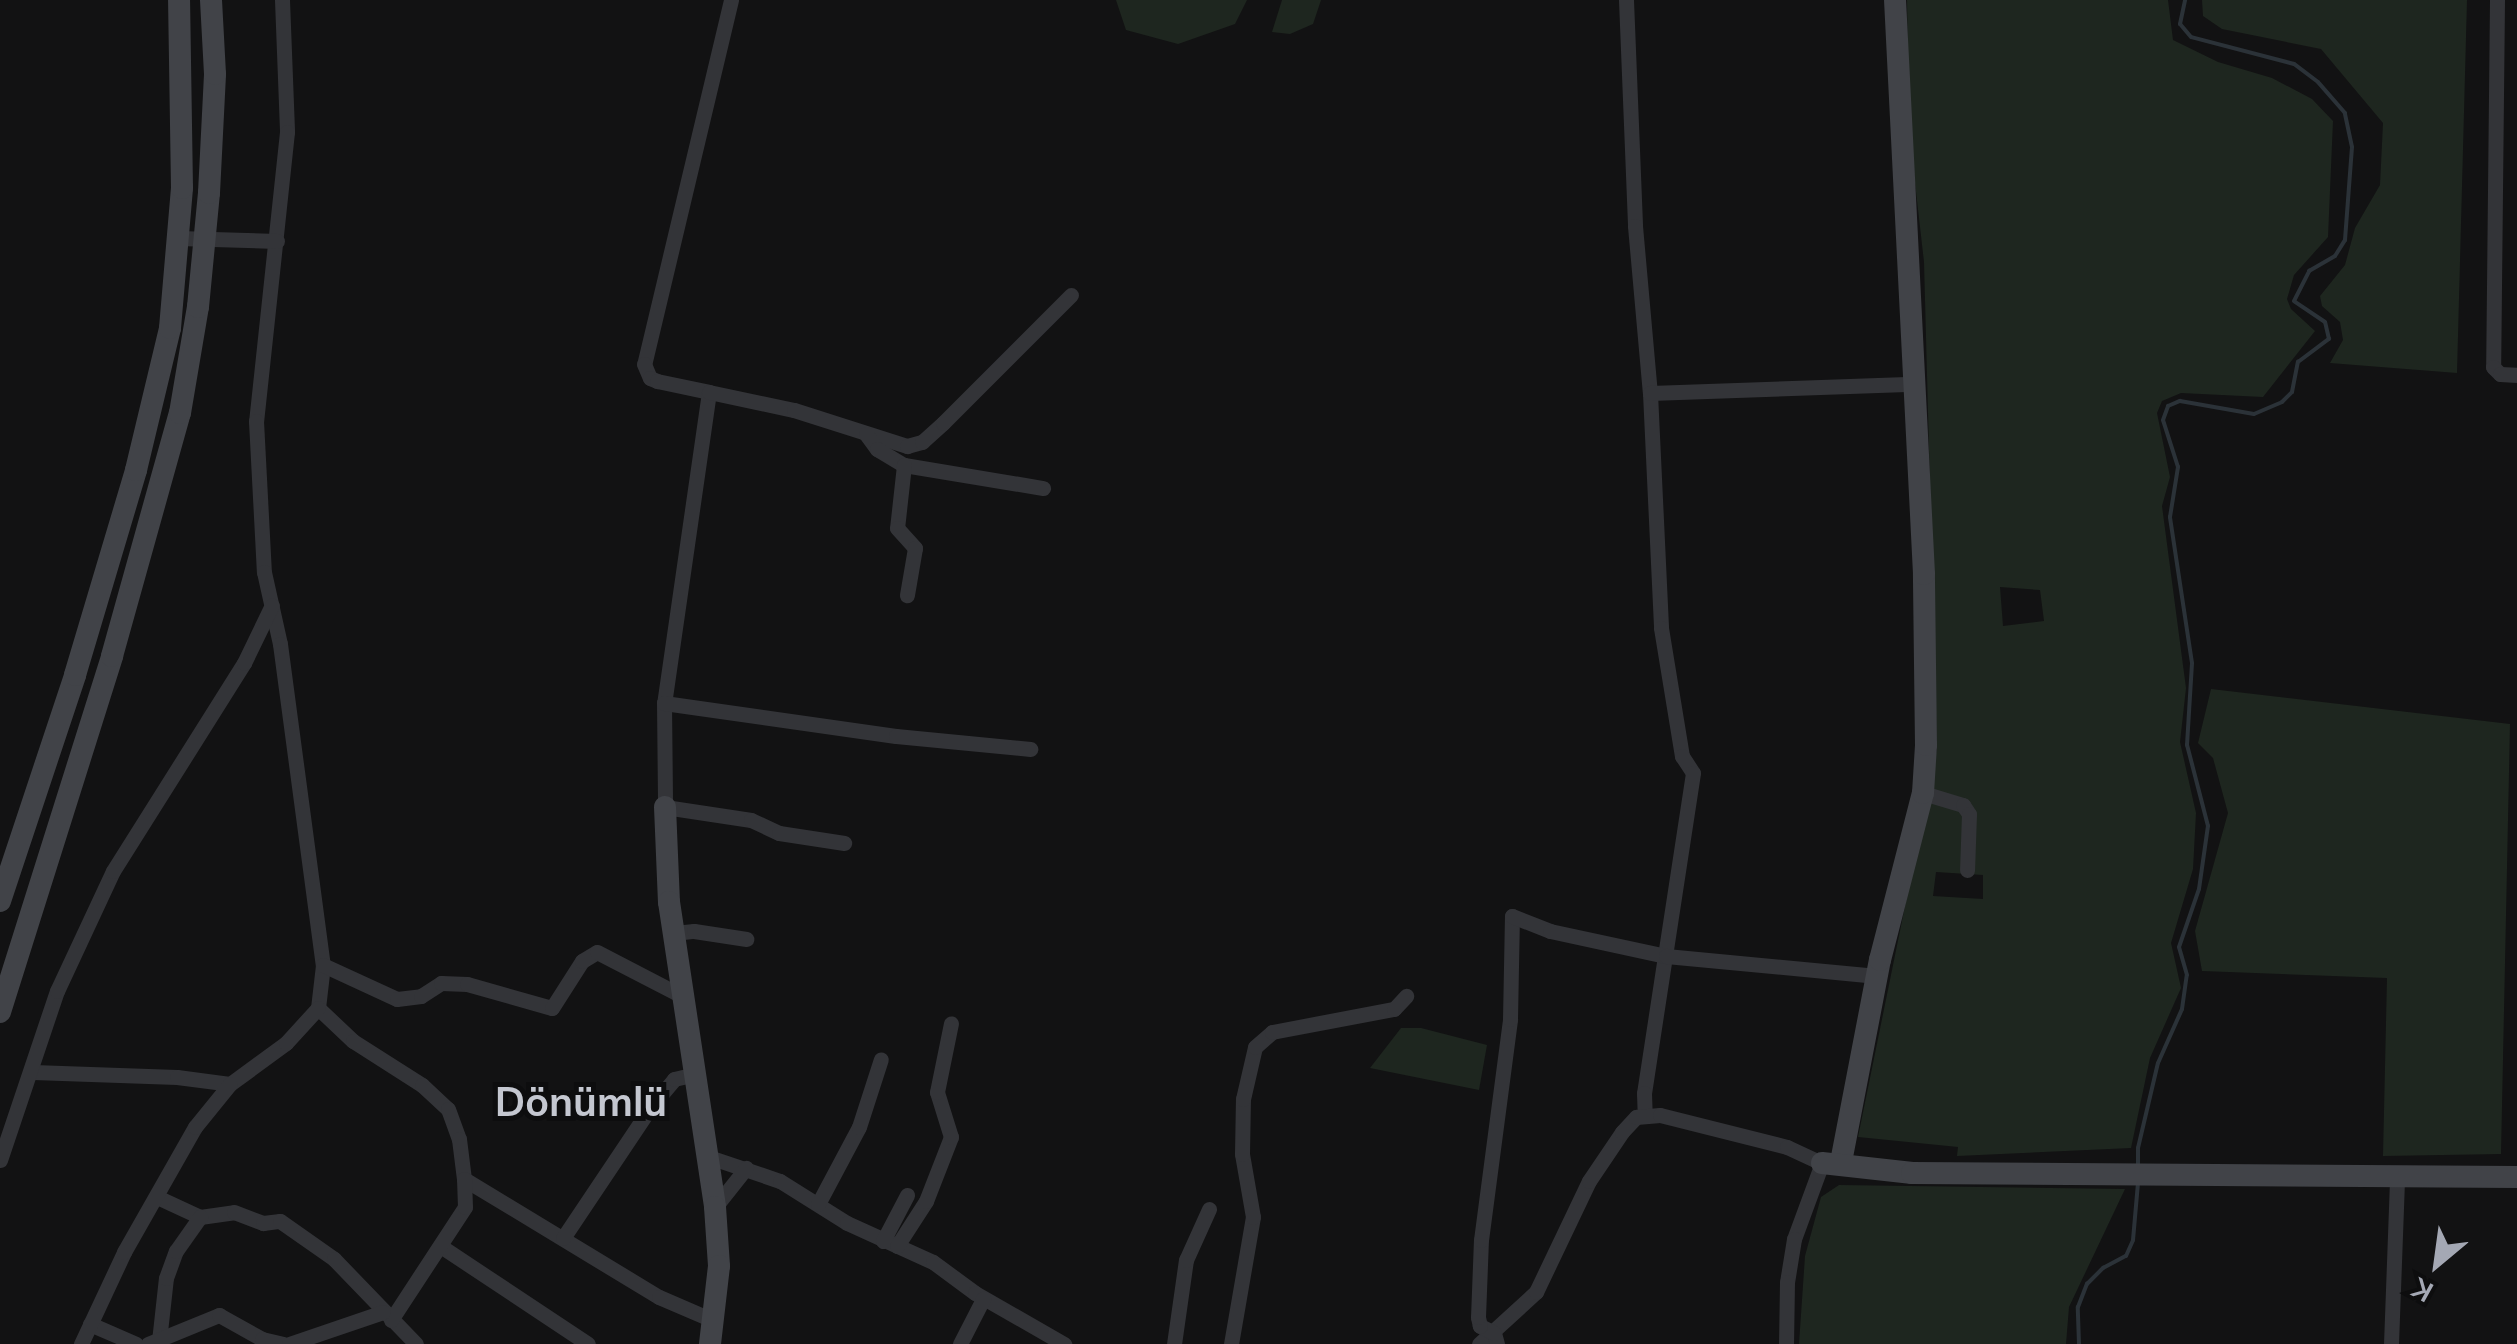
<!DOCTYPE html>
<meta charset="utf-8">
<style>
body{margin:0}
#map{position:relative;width:2517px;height:1344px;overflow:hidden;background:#121213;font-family:Mulish,sans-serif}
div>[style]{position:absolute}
.green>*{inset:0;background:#1e261f}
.stream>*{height:4px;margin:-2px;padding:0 2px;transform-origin:2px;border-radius:2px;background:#2b3238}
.street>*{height:15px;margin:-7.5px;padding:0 7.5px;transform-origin:7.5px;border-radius:7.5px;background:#333438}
.secondary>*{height:22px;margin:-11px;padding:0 11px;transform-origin:11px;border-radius:11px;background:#414348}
span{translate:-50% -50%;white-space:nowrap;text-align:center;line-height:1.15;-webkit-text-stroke:10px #0d0d0e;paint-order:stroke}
.district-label{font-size:40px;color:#c4c7d0;font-weight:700}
.north{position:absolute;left:2387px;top:1214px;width:100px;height:100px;-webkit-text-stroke:8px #0d0d0e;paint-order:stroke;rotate:209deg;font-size:28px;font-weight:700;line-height:40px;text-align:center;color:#a4a8b4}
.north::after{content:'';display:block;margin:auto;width:35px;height:45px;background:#a4a8b4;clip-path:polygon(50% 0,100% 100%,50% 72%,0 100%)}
</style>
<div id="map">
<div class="green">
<i style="clip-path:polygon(1116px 0,1247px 0,1235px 24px,1178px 44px,1126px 30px)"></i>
<i style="clip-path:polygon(1282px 0,1321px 0,1313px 24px,1290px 34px,1272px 32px)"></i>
<i style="clip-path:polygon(evenodd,1907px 0,2168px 0,2173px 40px,2218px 62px,2272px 78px,2312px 99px,2333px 121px,2328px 237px,2294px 275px,2287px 299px,2291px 309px,2315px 331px,2263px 397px,2181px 393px,2162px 401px,2157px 413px,2170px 477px,2162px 506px,2186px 688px,2180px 742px,2196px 813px,2193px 869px,2171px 943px,2181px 988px,2150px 1058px,2131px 1148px,1957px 1156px,1958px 1147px,1858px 1137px,1937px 749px,1924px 262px,1909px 130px,1907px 0,2000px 587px,2040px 590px,2044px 621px,2003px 626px,2000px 587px,1907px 0,1936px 872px,1983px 875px,1983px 899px,1933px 896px,1936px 872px)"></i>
<i style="clip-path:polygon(2202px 0,2467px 0,2457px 373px,2330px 363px,2343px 340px,2340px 322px,2322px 306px,2320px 296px,2345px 265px,2355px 228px,2380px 185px,2383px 123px,2321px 49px,2222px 29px,2203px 16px)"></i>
<i style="clip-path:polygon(2211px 689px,2510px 724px,2501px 1154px,2383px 1156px,2387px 978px,2202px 971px,2195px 931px,2228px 813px,2213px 758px,2198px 743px)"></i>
<i style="clip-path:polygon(1401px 1028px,1421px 1028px,1487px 1045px,1479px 1090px,1370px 1068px)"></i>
<i style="clip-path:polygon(1839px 1185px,2125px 1189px,2069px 1307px,2066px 1344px,1799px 1344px,1805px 1256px,1821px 1197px)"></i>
</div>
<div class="stream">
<i style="left:2138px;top:1168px;width:20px;rotate:-90deg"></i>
<i style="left:2138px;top:1148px;width:87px;rotate:-76.8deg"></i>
<i style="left:2158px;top:1063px;width:59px;rotate:-66deg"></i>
<i style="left:2182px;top:1009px;width:34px;rotate:-82deg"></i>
<i style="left:2187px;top:975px;width:29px;rotate:-106deg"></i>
<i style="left:2179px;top:947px;width:61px;rotate:-71deg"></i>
<i style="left:2199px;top:889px;width:64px;rotate:-81.9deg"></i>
<i style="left:2208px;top:826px;width:84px;rotate:-104.5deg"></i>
<i style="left:2187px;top:745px;width:82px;rotate:-86.5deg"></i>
<i style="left:2192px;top:663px;width:148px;rotate:-98.6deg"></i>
<i style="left:2170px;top:517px;width:51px;rotate:-80.9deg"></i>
<i style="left:2178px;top:467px;width:49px;rotate:-107.7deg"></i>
<i style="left:2163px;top:420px;width:15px;rotate:-70deg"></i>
<i style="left:2168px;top:406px;width:13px;rotate:-23deg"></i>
<i style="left:2180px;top:401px;width:75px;rotate:10deg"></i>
<i style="left:2254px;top:414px;width:30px;rotate:-23deg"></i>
<i style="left:2282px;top:402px;width:14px;rotate:-45deg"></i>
<i style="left:2292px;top:392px;width:31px;rotate:-79deg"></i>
<i style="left:2298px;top:362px;width:39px;rotate:-37deg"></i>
<i style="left:2329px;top:339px;width:17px;rotate:-103deg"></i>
<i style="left:2325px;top:322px;width:37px;rotate:-146deg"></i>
<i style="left:2294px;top:301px;width:34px;rotate:-63deg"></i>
<i style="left:2309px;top:271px;width:30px;rotate:-30deg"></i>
<i style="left:2335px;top:256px;width:19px;rotate:-58deg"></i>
<i style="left:2345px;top:240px;width:93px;rotate:-85.7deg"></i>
<i style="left:2352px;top:147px;width:35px;rotate:-102deg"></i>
<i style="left:2345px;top:113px;width:41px;rotate:-131.1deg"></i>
<i style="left:2318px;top:82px;width:30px;rotate:-143deg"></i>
<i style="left:2294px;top:64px;width:106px;rotate:-165.3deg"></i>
<i style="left:2191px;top:37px;width:17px;rotate:-130deg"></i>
<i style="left:2180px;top:24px;width:25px;rotate:-78deg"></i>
<i style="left:2079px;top:1344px;width:37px;rotate:-92deg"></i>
<i style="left:2078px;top:1307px;width:25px;rotate:-69deg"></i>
<i style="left:2087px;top:1284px;width:23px;rotate:-45deg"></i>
<i style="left:2103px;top:1268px;width:26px;rotate:-28deg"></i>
<i style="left:2126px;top:1256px;width:17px;rotate:-66deg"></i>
<i style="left:2133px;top:1240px;width:57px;rotate:-85deg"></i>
</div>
<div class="street">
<i style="left:282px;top:0;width:132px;rotate:87.8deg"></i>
<i style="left:287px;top:132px;width:291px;rotate:96.1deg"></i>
<i style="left:256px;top:421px;width:151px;rotate:87deg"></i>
<i style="left:264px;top:572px;width:74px;rotate:77.5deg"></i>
<i style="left:280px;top:644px;width:324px;rotate:82.4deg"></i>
<i style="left:323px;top:965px;width:43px;rotate:96.6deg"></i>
<i style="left:318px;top:1008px;width:48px;rotate:43.3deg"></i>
<i style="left:353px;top:1041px;width:82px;rotate:32.5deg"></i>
<i style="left:422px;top:1085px;width:35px;rotate:43deg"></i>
<i style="left:448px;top:1109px;width:32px;rotate:70deg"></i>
<i style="left:459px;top:1139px;width:40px;rotate:82.9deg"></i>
<i style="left:464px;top:1179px;width:228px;rotate:31.2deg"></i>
<i style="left:659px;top:1297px;width:61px;rotate:23.2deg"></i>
<i style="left:731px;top:0;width:374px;rotate:103.4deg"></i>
<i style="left:644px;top:364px;width:15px;rotate:67deg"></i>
<i style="left:650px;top:378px;width:8px;rotate:23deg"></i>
<i style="left:657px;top:381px;width:53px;rotate:11.9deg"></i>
<i style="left:709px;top:392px;width:314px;rotate:98.2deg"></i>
<i style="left:664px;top:703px;width:104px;rotate:89.4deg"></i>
<i style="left:665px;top:807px;width:87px;rotate:8.6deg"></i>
<i style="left:751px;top:820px;width:31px;rotate:25deg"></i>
<i style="left:779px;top:833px;width:66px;rotate:8.7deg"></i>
<i style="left:1626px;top:0;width:226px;rotate:87.7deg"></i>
<i style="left:1635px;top:226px;width:168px;rotate:84.9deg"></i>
<i style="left:1650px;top:393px;width:235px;rotate:87.3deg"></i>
<i style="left:1661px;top:628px;width:130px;rotate:80.7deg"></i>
<i style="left:1682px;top:756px;width:20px;rotate:57deg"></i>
<i style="left:1693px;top:773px;width:324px;rotate:98.7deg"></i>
<i style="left:1644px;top:1093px;width:23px;rotate:88deg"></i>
<i style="left:2497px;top:0;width:367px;rotate:90.6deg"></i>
<i style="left:2493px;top:367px;width:10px;rotate:45deg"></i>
<i style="left:2500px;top:374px;width:17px;rotate:3deg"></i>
<i style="left:178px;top:238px;width:99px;rotate:1.7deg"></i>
<i style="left:709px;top:392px;width:87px;rotate:12deg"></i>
<i style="left:794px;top:410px;width:119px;rotate:17.7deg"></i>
<i style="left:907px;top:446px;width:16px;rotate:-15deg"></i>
<i style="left:922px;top:442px;width:28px;rotate:-42deg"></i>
<i style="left:943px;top:423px;width:181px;rotate:-45deg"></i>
<i style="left:1650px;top:393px;width:264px;rotate:-2deg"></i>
<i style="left:866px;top:434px;width:19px;rotate:54deg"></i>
<i style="left:877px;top:449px;width:31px;rotate:31deg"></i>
<i style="left:904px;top:465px;width:141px;rotate:9.4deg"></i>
<i style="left:904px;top:465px;width:63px;rotate:96.3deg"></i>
<i style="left:897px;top:528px;width:27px;rotate:48deg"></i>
<i style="left:915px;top:548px;width:48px;rotate:99.7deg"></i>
<i style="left:664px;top:703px;width:234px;rotate:8.1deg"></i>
<i style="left:896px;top:736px;width:135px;rotate:5.5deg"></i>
<i style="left:1923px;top:793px;width:42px;rotate:16.7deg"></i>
<i style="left:1963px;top:805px;width:11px;rotate:56deg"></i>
<i style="left:1969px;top:814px;width:56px;rotate:92deg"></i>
<i style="left:674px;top:933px;width:20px;rotate:-6deg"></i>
<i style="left:694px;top:931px;width:53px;rotate:8.7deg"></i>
<i style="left:323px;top:965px;width:81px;rotate:24.7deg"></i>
<i style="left:397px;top:999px;width:24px;rotate:-7deg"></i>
<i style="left:421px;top:996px;width:24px;rotate:-33deg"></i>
<i style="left:441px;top:983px;width:26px;rotate:2deg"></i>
<i style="left:467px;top:984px;width:88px;rotate:15.8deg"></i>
<i style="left:552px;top:1008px;width:56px;rotate:-57.4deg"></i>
<i style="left:582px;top:961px;width:17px;rotate:-31deg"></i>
<i style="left:597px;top:952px;width:96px;rotate:27.4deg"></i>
<i style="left:33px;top:1072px;width:144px;rotate:2deg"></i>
<i style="left:177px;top:1077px;width:53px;rotate:7.5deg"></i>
<i style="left:230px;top:1084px;width:69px;rotate:-36.2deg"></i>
<i style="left:286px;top:1043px;width:47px;rotate:-47.6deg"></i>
<i style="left:709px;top:1157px;width:75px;rotate:18.7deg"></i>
<i style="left:780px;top:1181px;width:79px;rotate:32.1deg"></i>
<i style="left:847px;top:1223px;width:94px;rotate:24.4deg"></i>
<i style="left:933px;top:1262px;width:52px;rotate:36.4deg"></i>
<i style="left:975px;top:1293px;width:103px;rotate:29.8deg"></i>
<i style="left:0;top:1160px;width:178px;rotate:-71.4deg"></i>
<i style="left:57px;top:991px;width:132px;rotate:-65deg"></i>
<i style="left:113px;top:871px;width:246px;rotate:-57.8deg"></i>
<i style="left:244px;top:663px;width:64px;rotate:-64.2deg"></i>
<i style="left:157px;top:1197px;width:47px;rotate:24.9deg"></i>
<i style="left:200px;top:1217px;width:34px;rotate:-8deg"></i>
<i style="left:234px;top:1212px;width:31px;rotate:21deg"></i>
<i style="left:263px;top:1223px;width:17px;rotate:-7deg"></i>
<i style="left:280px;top:1221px;width:66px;rotate:35.1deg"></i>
<i style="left:334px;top:1259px;width:118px;rotate:46deg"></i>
<i style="left:818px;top:1204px;width:87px;rotate:-62deg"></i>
<i style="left:859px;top:1127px;width:71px;rotate:-72.1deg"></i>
<i style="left:715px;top:1207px;width:50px;rotate:-51.5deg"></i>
<i style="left:563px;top:1238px;width:156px;rotate:-56.2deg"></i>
<i style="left:650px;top:1108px;width:38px;rotate:-50deg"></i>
<i style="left:674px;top:1079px;width:23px;rotate:-13deg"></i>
<i style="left:883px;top:1241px;width:52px;rotate:-62.4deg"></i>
<i style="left:897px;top:1246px;width:54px;rotate:-57.2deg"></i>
<i style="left:926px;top:1201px;width:69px;rotate:-68.7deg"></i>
<i style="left:951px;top:1137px;width:47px;rotate:-107.3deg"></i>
<i style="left:937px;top:1092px;width:70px;rotate:-78.5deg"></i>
<i style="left:442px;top:1247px;width:175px;rotate:33.6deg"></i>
<i style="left:391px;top:1320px;width:135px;rotate:-56.8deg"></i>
<i style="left:465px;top:1207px;width:28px;rotate:-92deg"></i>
<i style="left:90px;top:1324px;width:50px;rotate:23.5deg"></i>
<i style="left:159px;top:1341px;width:63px;rotate:-83.7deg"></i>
<i style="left:166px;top:1278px;width:29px;rotate:-70deg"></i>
<i style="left:176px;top:1251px;width:42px;rotate:-54.8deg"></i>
<i style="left:81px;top:1344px;width:102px;rotate:-64.9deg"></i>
<i style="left:124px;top:1252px;width:144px;rotate:-60.4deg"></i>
<i style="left:195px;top:1127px;width:55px;rotate:-50.9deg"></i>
<i style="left:148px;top:1344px;width:77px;rotate:-22.2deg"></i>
<i style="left:219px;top:1315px;width:49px;rotate:29.2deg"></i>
<i style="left:262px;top:1339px;width:22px;rotate:13deg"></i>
<i style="left:289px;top:1344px;width:99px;rotate:-18.8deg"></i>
<i style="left:960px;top:1344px;width:51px;rotate:-62.9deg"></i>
<i style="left:1174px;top:1344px;width:85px;rotate:-81.9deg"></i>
<i style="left:1186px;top:1260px;width:56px;rotate:-65.7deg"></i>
<i style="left:1231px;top:1344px;width:129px;rotate:-80.2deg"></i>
<i style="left:1253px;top:1217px;width:64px;rotate:-99.9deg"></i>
<i style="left:1242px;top:1154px;width:55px;rotate:-89deg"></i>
<i style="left:1243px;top:1099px;width:53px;rotate:-77deg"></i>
<i style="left:1255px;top:1047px;width:23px;rotate:-41deg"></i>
<i style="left:1272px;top:1032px;width:124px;rotate:-10.7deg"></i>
<i style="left:1394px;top:1009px;width:18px;rotate:-47deg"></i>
<i style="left:1479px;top:1344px;width:77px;rotate:-42.4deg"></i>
<i style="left:1536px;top:1292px;width:123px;rotate:-64.5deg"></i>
<i style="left:1589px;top:1181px;width:59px;rotate:-56deg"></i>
<i style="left:1622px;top:1132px;width:21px;rotate:-47deg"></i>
<i style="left:1636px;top:1117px;width:24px;rotate:-5deg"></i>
<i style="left:1660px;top:1115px;width:131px;rotate:14.1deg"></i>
<i style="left:1787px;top:1147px;width:38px;rotate:25deg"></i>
<i style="left:1822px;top:1163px;width:81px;rotate:110.2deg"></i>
<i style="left:1794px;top:1239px;width:44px;rotate:99.2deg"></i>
<i style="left:1787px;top:1282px;width:62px;rotate:90.9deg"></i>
<i style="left:1497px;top:1344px;width:11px;rotate:-105deg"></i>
<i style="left:1494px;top:1333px;width:16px;rotate:-153deg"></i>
<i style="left:1480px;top:1326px;width:9px;rotate:-103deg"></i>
<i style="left:1478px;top:1317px;width:77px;rotate:-87.8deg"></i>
<i style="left:1481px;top:1240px;width:223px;rotate:-82.5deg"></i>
<i style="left:1510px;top:1019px;width:103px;rotate:-88.9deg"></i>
<i style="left:1512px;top:916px;width:41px;rotate:21.5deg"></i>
<i style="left:1550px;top:931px;width:119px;rotate:12.2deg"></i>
<i style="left:1666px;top:956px;width:212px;rotate:5.4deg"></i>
<i style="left:2391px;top:1344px;width:167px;rotate:-87.9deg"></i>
</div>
<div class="secondary">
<i style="left:665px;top:807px;width:95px;rotate:87.6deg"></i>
<i style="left:669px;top:902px;width:308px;rotate:81.4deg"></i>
<i style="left:715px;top:1207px;width:59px;rotate:86.1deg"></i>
<i style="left:719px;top:1266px;width:79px;rotate:96.6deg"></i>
<i style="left:0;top:901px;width:238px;rotate:-71.6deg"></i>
<i style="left:75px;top:675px;width:214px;rotate:-73.4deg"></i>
<i style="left:136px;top:470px;width:146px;rotate:-76.5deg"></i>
<i style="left:170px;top:328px;width:141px;rotate:-85.1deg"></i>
<i style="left:182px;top:188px;width:188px;rotate:-90.9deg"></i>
<i style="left:0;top:1012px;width:373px;rotate:-72.5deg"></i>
<i style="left:112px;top:656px;width:252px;rotate:-74.4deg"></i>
<i style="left:180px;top:413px;width:108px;rotate:-80.4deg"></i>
<i style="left:198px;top:307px;width:115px;rotate:-84.5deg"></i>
<i style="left:209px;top:193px;width:119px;rotate:-87.1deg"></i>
<i style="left:215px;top:74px;width:74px;rotate:-93.1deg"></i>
<i style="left:1841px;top:1162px;width:206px;rotate:-79.1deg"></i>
<i style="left:1880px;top:960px;width:172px;rotate:-75.6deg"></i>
<i style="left:1923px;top:793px;width:48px;rotate:-86.4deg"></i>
<i style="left:1926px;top:745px;width:171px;rotate:-90.7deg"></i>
<i style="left:1924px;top:574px;width:575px;rotate:-92.89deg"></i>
<i style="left:1822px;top:1163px;width:91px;rotate:6.3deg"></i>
<i style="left:1912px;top:1173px;width:605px;rotate:0.38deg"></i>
</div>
<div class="district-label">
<span style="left:581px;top:1101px">Dönümlü</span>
</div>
<div class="north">K</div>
</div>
